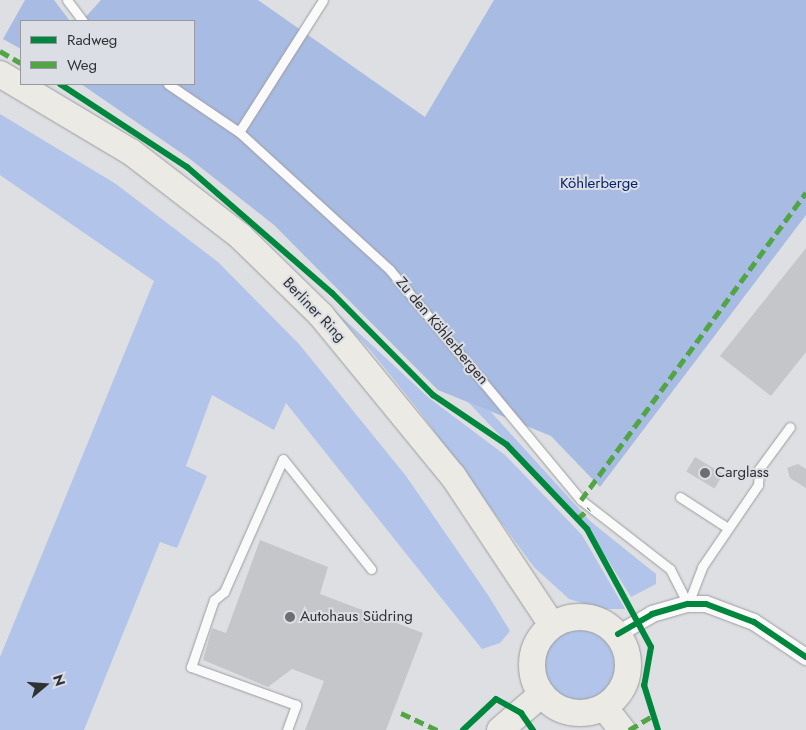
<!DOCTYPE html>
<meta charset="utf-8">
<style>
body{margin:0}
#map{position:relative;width:806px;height:730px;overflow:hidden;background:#dddfe2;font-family:Jost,sans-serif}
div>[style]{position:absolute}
.green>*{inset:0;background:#b2c4e9}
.round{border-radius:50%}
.forest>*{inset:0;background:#a8bbe2}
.building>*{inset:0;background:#c5c6c9;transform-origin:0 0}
.roads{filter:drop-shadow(0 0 1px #9c9d9f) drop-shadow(0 0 1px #9c9d9f)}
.lane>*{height:9px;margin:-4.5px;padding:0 4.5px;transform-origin:4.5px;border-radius:4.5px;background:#fafafb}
.street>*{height:16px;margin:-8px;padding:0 8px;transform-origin:8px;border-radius:8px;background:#fafafb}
.primary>*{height:26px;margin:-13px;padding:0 13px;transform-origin:13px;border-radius:13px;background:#ebeae5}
.primary>.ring{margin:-13px;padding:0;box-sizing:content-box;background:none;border:26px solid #ebeae5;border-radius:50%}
.quiet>*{height:5px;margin-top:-2.5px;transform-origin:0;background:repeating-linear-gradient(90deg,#52a544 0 10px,transparent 0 15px)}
.cycleway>*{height:6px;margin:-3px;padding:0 3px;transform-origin:3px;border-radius:3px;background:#00873e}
.dots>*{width:14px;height:14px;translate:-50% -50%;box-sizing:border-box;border:2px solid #dbdee4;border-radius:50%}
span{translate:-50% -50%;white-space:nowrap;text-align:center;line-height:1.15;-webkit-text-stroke:4px #dbdee4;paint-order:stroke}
.park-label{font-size:15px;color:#04226f}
.street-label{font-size:15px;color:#303133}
.poi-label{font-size:15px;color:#303133}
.left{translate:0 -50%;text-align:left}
.legend{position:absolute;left:20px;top:20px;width:175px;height:65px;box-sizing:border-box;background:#dbdee4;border:1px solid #97999d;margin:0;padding:6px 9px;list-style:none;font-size:15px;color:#303133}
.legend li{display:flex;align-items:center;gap:10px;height:25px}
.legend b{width:25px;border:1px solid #97999d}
.north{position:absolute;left:20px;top:660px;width:50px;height:50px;-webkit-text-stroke:4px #dbdee4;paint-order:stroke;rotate:72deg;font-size:14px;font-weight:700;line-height:20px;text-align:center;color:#303133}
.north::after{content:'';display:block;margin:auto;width:18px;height:22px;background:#303133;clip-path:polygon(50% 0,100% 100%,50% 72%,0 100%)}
</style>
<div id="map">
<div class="green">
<i style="clip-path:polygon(0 114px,116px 184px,218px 262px,299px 344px,406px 476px,488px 595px,510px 631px,500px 643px,482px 649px,286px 403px,274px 430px,212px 395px,186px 466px,207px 476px,177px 548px,160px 542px,84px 730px,0 730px,0 657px,154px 281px,0 175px)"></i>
<i style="clip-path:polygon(319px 296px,429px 398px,505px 455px,582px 535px,625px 609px,602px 609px,569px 599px,534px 567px,420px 412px,371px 351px)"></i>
<i style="clip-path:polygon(468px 402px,490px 411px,590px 521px,656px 574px,656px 584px,631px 597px,588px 528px)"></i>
<i class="round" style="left:543px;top:630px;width:72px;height:72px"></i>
</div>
<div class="forest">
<i style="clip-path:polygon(25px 0,54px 0,70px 21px,21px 21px,21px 49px,3px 39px)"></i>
<i style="clip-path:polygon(101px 0,258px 0,425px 117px,494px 0,806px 0,806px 215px,600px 487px,551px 436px,438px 390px,274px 225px,190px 159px,81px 84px,194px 84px,194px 21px,82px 21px)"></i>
</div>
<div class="building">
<i style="clip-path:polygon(806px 248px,806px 352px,771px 396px,720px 356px)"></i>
<i style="left:695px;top:457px;width:33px;height:17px;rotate:31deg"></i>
<i style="clip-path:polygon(798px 464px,806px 469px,806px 488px,790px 478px,787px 468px)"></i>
<i style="clip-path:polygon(260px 540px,328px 567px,320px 594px,423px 633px,386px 730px,305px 730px,324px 681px,292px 669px,268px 687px,203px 660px,212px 628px,226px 633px)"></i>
</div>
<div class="roads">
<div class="lane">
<i style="left:67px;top:0;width:26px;rotate:53deg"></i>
<i style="left:168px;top:84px;width:86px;rotate:34.1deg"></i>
<i style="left:239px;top:132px;width:205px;rotate:42.4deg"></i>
<i style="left:390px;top:270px;width:299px;rotate:50.3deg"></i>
<i style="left:581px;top:500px;width:113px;rotate:37.8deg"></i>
<i style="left:670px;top:569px;width:39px;rotate:63deg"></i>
<i style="left:239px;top:132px;width:156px;rotate:-57.5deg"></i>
<i style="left:680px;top:497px;width:57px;rotate:32.9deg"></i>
<i style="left:688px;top:604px;width:40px;rotate:-69deg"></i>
<i style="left:702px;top:567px;width:99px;rotate:-55.7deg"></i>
<i style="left:758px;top:485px;width:16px;rotate:-86deg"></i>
<i style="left:759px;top:469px;width:52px;rotate:-53.6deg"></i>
<i style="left:287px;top:730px;width:27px;rotate:-70deg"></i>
<i style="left:296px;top:705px;width:112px;rotate:-160.1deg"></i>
<i style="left:191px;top:667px;width:71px;rotate:-71.1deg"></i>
<i style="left:214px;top:600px;width:13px;rotate:-39deg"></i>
<i style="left:224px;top:592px;width:145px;rotate:-66.1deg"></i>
<i style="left:283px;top:459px;width:141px;rotate:51.3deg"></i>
</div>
<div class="street">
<i style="left:618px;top:634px;width:39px;rotate:-30deg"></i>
<i style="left:652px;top:614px;width:37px;rotate:-16deg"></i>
<i style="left:688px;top:604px;width:18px"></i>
<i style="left:706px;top:604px;width:51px;rotate:20.6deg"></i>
<i style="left:754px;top:622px;width:63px;rotate:33.9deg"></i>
</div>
<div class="primary">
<i style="left:0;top:74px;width:152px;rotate:30.8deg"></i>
<i style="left:131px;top:152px;width:138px;rotate:37.6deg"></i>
<i style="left:240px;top:236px;width:113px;rotate:44.3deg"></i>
<i style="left:321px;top:315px;width:208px;rotate:50.7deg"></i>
<i style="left:453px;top:476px;width:179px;rotate:56.4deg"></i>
<i class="ring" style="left:532px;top:617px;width:70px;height:70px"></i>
<i style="left:604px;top:707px;width:29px;rotate:52deg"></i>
<i style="left:500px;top:730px;width:55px;rotate:-40.6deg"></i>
</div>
</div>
<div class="quiet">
<i style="left:0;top:51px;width:24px;rotate:30deg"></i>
<i style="left:581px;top:500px;width:381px;rotate:-53.8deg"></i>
<i style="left:577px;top:519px;width:16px;rotate:-40deg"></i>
<i style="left:401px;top:713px;width:40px;rotate:25deg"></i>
<i style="left:629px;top:730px;width:26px;rotate:-31deg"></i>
</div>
<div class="cycleway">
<i style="left:60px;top:84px;width:152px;rotate:33.2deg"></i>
<i style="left:187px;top:167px;width:192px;rotate:41deg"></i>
<i style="left:332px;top:293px;width:144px;rotate:45.3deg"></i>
<i style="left:433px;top:395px;width:89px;rotate:34deg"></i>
<i style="left:507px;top:445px;width:116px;rotate:46.4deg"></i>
<i style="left:587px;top:529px;width:134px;rotate:61.5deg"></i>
<i style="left:651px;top:647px;width:39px;rotate:100deg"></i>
<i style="left:644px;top:685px;width:47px;rotate:72.7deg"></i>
<i style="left:618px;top:634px;width:39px;rotate:-30deg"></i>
<i style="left:652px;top:614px;width:37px;rotate:-16deg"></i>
<i style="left:688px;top:604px;width:18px"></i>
<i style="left:706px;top:604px;width:51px;rotate:20.6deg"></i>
<i style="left:754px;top:622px;width:63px;rotate:33.9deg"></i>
<i style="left:463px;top:730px;width:45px;rotate:-43.2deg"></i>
<i style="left:496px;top:699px;width:29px;rotate:29deg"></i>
<i style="left:521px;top:713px;width:21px;rotate:55deg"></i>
</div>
<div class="dots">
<i style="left:705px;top:473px;background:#6d6e70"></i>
<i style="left:290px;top:617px;background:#6d6e70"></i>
</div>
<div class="park-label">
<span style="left:599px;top:184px">Köhlerberge</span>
</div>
<div class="street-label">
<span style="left:314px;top:310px;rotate:46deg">Berliner Ring</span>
<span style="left:442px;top:331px;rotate:50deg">Zu den Köhlerbergen</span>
</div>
<div class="poi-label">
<span class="left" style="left:715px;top:473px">Carglass</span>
<span class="left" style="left:300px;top:617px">Autohaus Südring</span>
</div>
<ul class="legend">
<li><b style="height:6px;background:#00873e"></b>Radweg</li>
<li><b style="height:6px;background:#52a544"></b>Weg</li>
</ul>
<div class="north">N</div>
</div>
